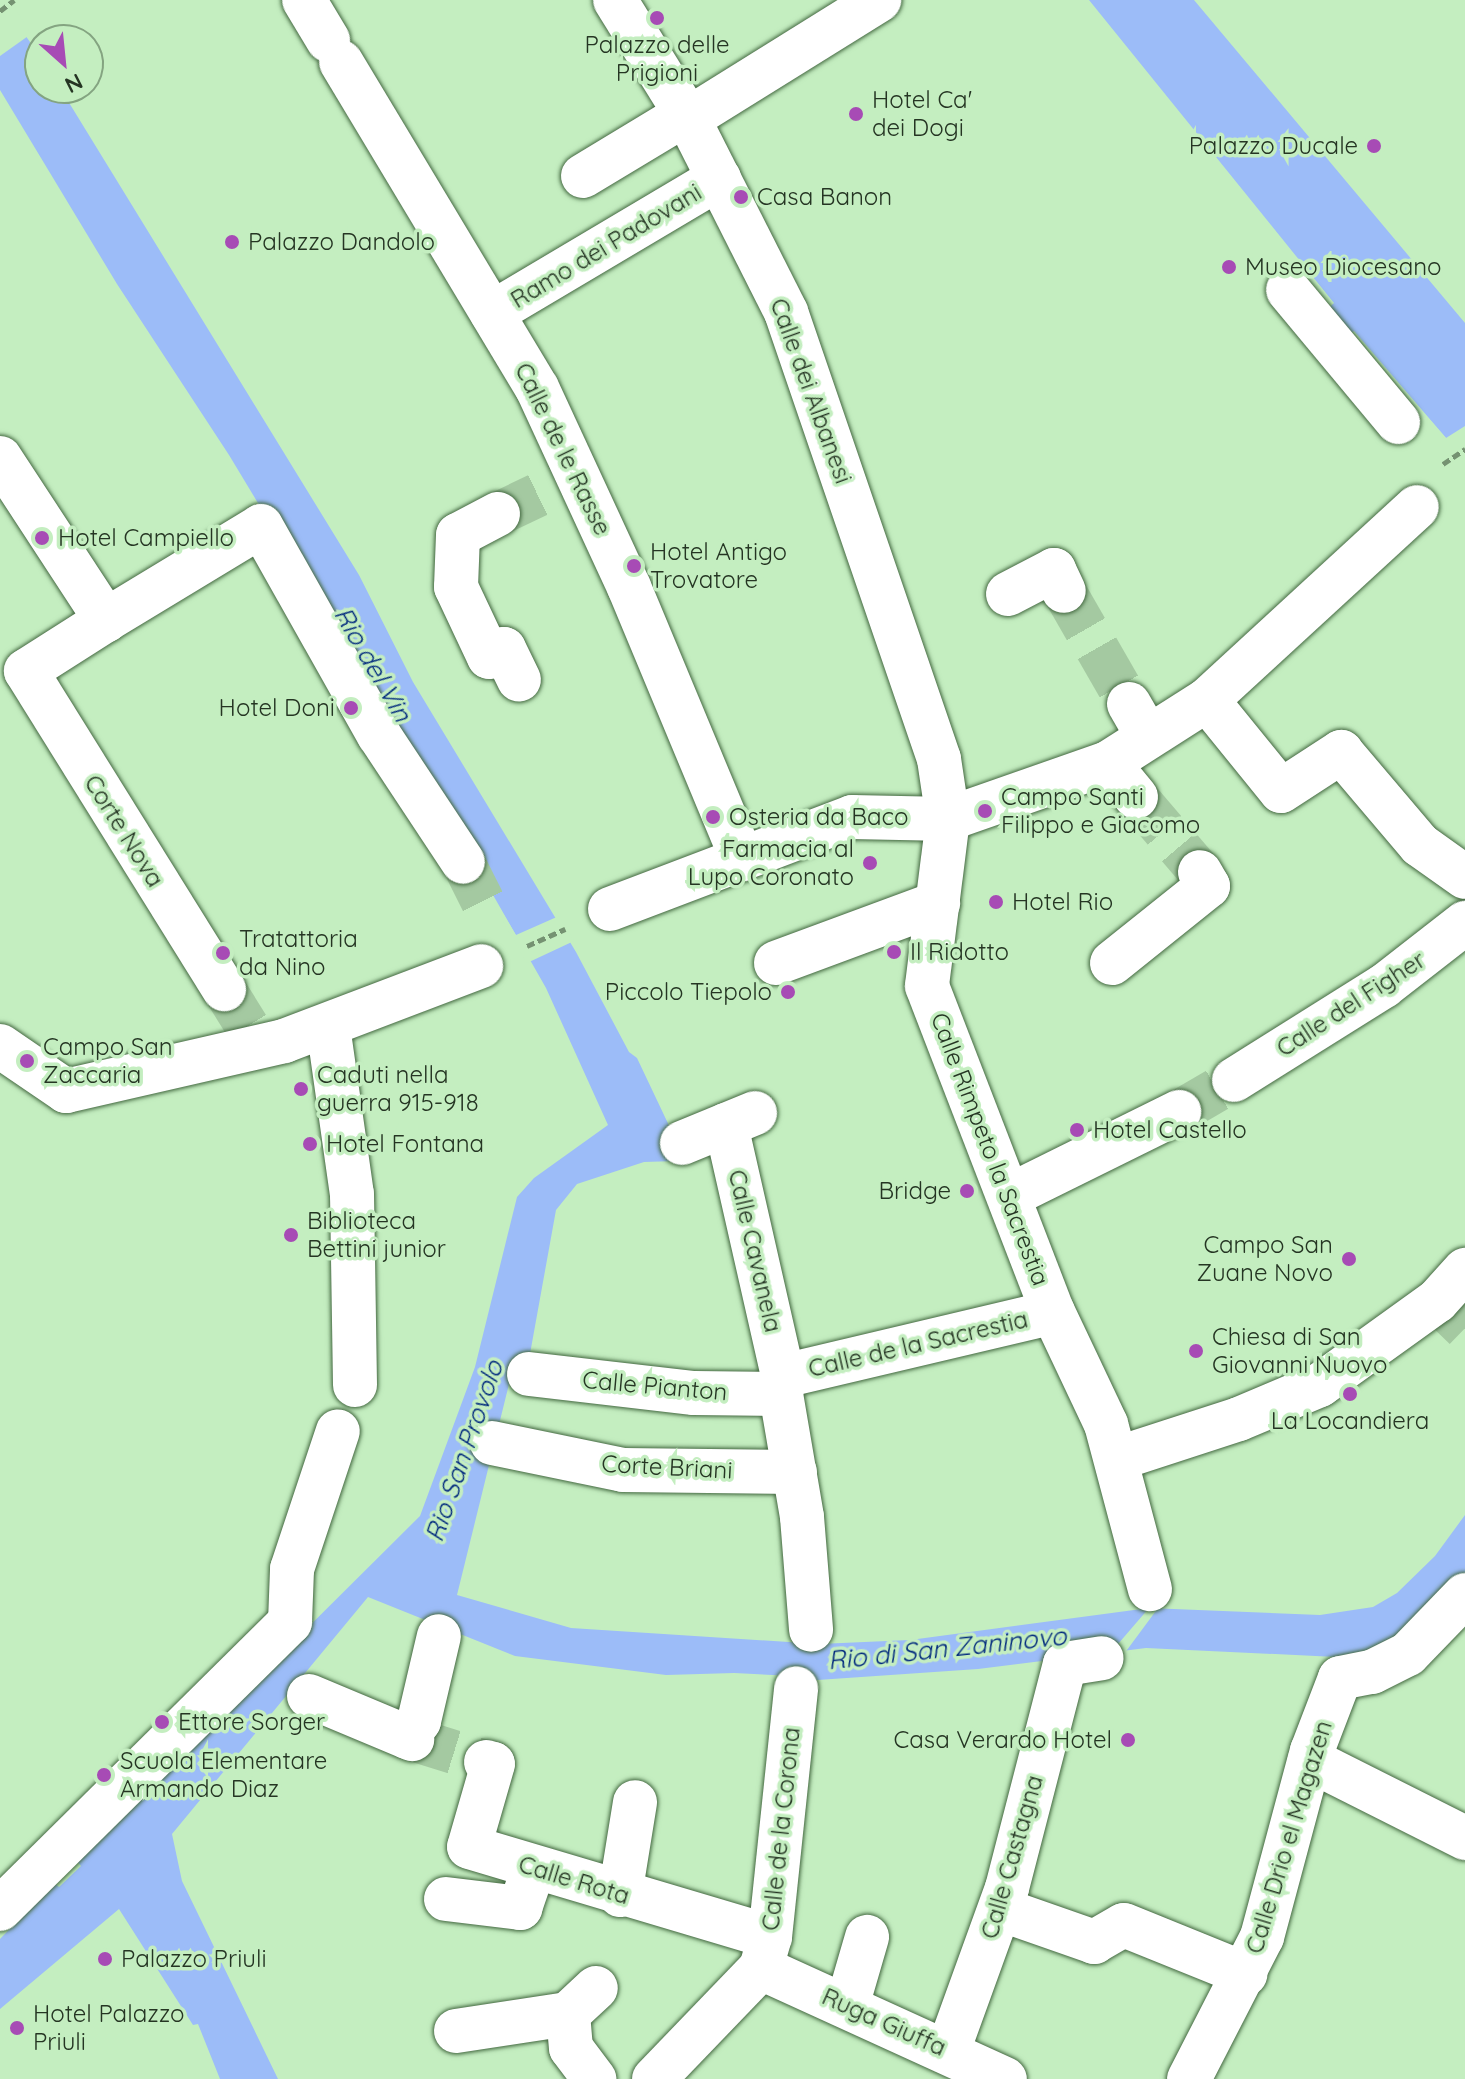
<!DOCTYPE html>
<style>
body{margin:0}
#map{position:relative;width:1465px;height:2079px;overflow:hidden;background:#c4eec0;font-family:Quicksand,sans-serif}
div>[style]{position:absolute}
.water>*{inset:0;background:#9cbcf8}
.pier>*{inset:0;background:#c4eec0}
.minor-tunnel>*{height:44px;margin-top:-22px;transform-origin:0;background:repeating-linear-gradient(90deg,#a4c9a1 0 44px,transparent 0 66px)}
.path>*{height:5px;margin-top:-2.5px;transform-origin:0;background:repeating-linear-gradient(90deg,#759272 0 8px,transparent 0 12px)}
.roads{filter:drop-shadow(0 0 2px #436840) drop-shadow(0 0 2px #436840)}
.minor>*{height:44px;margin:-22px;padding:0 22px;transform-origin:22px;border-radius:22px;background:#fff}
.dots>*{width:22px;height:22px;translate:-50% -50%;box-sizing:border-box;border:4px solid #c4eec0;border-radius:50%}
span{translate:-50% -50%;white-space:nowrap;text-align:center;line-height:1.15;-webkit-text-stroke:7px #c4eec0;paint-order:stroke}
.poi-label{font-size:24px;color:#253523}
.left{translate:0 -50%;text-align:left}
.right{translate:-100% -50%;text-align:right}
.street-label{font-size:24px;color:#253523}
.water-label{font-size:26px;color:#032b7e;font-style:italic}
.north{position:absolute;left:24px;top:24px;width:80px;height:80px;box-sizing:border-box;background:#c4eec0;border:2px solid #84a481;border-radius:50%;rotate:153deg;font-size:22px;font-weight:700;line-height:32px;text-align:center;color:#253523}
.north::after{content:'';display:block;margin:auto;width:28px;height:36px;background:#a74bb5;clip-path:polygon(50% 0,100% 100%,50% 72%,0 100%)}
</style>
<div id="map">
<div class="water">
<i style="clip-path:polygon(0 0,40px 56px,40px 88px,60px 88px,359px 575px,413px 682px,576px 952px,629px 1052px,637px 1058px,673px 1134px,676px 1161px,644px 1162px,577px 1184px,556px 1210px,528px 1365px,510px 1380px,457px 1595px,571px 1628px,819px 1644px,910px 1640px,1149px 1608px,1320px 1615px,1373px 1607px,1397px 1593px,1435px 1556px,1465px 1515px,1465px 1580px,1403px 1644px,1336px 1657px,1146px 1648px,978px 1669px,803px 1681px,794px 1676px,734px 1673px,666px 1675px,515px 1656px,368px 1597px,172px 1834px,182px 1881px,278px 2079px,220px 2079px,198px 2024px,193px 2025px,119px 1909px,0 2009px,0 1939px,54px 1883px,59px 1887px,81px 1866px,75px 1859px,420px 1516px,475px 1367px,517px 1197px,534px 1178px,608px 1125px,546px 988px,472px 858px,229px 455px,117px 284px,0 90px)"></i>
<i style="clip-path:polygon(1089px 0,1194px 0,1465px 323px,1465px 460px,1354px 331px,1341px 340px,1321px 315px,1334px 303px)"></i>
</div>
<div class="pier">
<i style="clip-path:polygon(0 0,10px 0,31px 34px,0 56px)"></i>
<i style="clip-path:polygon(1417px 405px,1446px 438px,1465px 426px,1465px 464px)"></i>
<i style="clip-path:polygon(496px 902px,516px 935px,559px 916px,574px 941px,527px 963px,493px 904px)"></i>
<i style="clip-path:polygon(1161px 1604px,1124px 1654px,1070px 1663px,1112px 1651px,1149px 1608px)"></i>
</div>
<div class="minor-tunnel">
<i style="left:498px;top:514px;width:74px;rotate:-25.5deg"></i>
<i style="left:1064px;top:591px;width:130px;rotate:60.1deg"></i>
<i style="left:1136px;top:797px;width:99px;rotate:49.5deg"></i>
<i style="left:463px;top:862px;width:51px;rotate:63.4deg"></i>
<i style="left:224px;top:989px;width:49px;rotate:58.2deg"></i>
<i style="left:1179px;top:1112px;width:64px;rotate:-30.2deg"></i>
<i style="left:1442px;top:1306px;width:32px;rotate:44deg"></i>
<i style="left:412px;top:1739px;width:77px;rotate:17.3deg"></i>
</div>
<div class="path">
<i style="left:0;top:11px;width:18px;rotate:-38deg"></i>
<i style="left:1443px;top:464px;width:27px;rotate:-34deg"></i>
<i style="left:527px;top:946px;width:42px;rotate:-24.1deg"></i>
</div>
<div class="roads">
<div class="minor">
<i style="left:304px;top:0;width:47px;rotate:59deg"></i>
<i style="left:615px;top:0;width:137px;rotate:58.2deg"></i>
<i style="left:687px;top:116px;width:220px;rotate:63.2deg"></i>
<i style="left:786px;top:312px;width:472px;rotate:71.1deg"></i>
<i style="left:939px;top:759px;width:61px;rotate:81.5deg"></i>
<i style="left:948px;top:819px;width:168px;rotate:97.2deg"></i>
<i style="left:927px;top:986px;width:350px;rotate:68.9deg"></i>
<i style="left:1053px;top:1312px;width:124px;rotate:64.7deg"></i>
<i style="left:1106px;top:1424px;width:171px;rotate:75.1deg"></i>
<i style="left:341px;top:62px;width:380px;rotate:59deg"></i>
<i style="left:537px;top:388px;width:219px;rotate:65.2deg"></i>
<i style="left:629px;top:587px;width:295px;rotate:67.4deg"></i>
<i style="left:583px;top:176px;width:112px;rotate:-31.1deg"></i>
<i style="left:679px;top:118px;width:17px;rotate:-13deg"></i>
<i style="left:696px;top:114px;width:216px;rotate:-31.9deg"></i>
<i style="left:1288px;top:290px;width:172px;rotate:50.2deg"></i>
<i style="left:492px;top:313px;width:264px;rotate:-30.7deg"></i>
<i style="left:0;top:458px;width:194px;rotate:56.8deg"></i>
<i style="left:106px;top:620px;width:181px;rotate:-31.2deg"></i>
<i style="left:261px;top:526px;width:240px;rotate:60.6deg"></i>
<i style="left:379px;top:735px;width:152px;rotate:56.5deg"></i>
<i style="left:498px;top:514px;width:45px;rotate:152.3deg"></i>
<i style="left:458px;top:535px;width:52px;rotate:92.2deg"></i>
<i style="left:456px;top:587px;width:77px;rotate:64.8deg"></i>
<i style="left:489px;top:657px;width:17px;rotate:-28deg"></i>
<i style="left:504px;top:649px;width:34px;rotate:64deg"></i>
<i style="left:1008px;top:594px;width:52px;rotate:-27.6deg"></i>
<i style="left:1054px;top:570px;width:23px;rotate:65deg"></i>
<i style="left:106px;top:620px;width:95px;rotate:147.5deg"></i>
<i style="left:26px;top:671px;width:375px;rotate:58.1deg"></i>
<i style="left:1207px;top:700px;width:117px;rotate:50.9deg"></i>
<i style="left:1281px;top:791px;width:72px;rotate:-33deg"></i>
<i style="left:1341px;top:752px;width:122px;rotate:49.7deg"></i>
<i style="left:1420px;top:845px;width:55px;rotate:35.4deg"></i>
<i style="left:1129px;top:704px;width:38px;rotate:60deg"></i>
<i style="left:1108px;top:763px;width:44px;rotate:50.5deg"></i>
<i style="left:610px;top:909px;width:259px;rotate:-20.8deg"></i>
<i style="left:852px;top:817px;width:96px;rotate:1.2deg"></i>
<i style="left:948px;top:819px;width:170px;rotate:-19.3deg"></i>
<i style="left:1108px;top:763px;width:117px;rotate:-32.5deg"></i>
<i style="left:1207px;top:700px;width:285px;rotate:-42.6deg"></i>
<i style="left:776px;top:963px;width:173px;rotate:-20.3deg"></i>
<i style="left:1112px;top:963px;width:123px;rotate:-38.7deg"></i>
<i style="left:1208px;top:886px;width:16px;rotate:-120deg"></i>
<i style="left:328px;top:1026px;width:170px;rotate:81.9deg"></i>
<i style="left:352px;top:1194px;width:191px;rotate:89.1deg"></i>
<i style="left:0;top:1046px;width:80px;rotate:34.3deg"></i>
<i style="left:66px;top:1091px;width:224px;rotate:-12.9deg"></i>
<i style="left:284px;top:1041px;width:211px;rotate:-20.8deg"></i>
<i style="left:1234px;top:1080px;width:177px;rotate:-32.1deg"></i>
<i style="left:1384px;top:986px;width:103px;rotate:-37.9deg"></i>
<i style="left:726px;top:1125px;width:257px;rotate:77.2deg"></i>
<i style="left:783px;top:1376px;width:18px;rotate:96deg"></i>
<i style="left:781px;top:1394px;width:125px;rotate:80.3deg"></i>
<i style="left:802px;top:1517px;width:113px;rotate:85.4deg"></i>
<i style="left:682px;top:1143px;width:79px;rotate:-22.3deg"></i>
<i style="left:1009px;top:1196px;width:190px;rotate:-26.3deg"></i>
<i style="left:529px;top:1374px;width:166px;rotate:6.6deg"></i>
<i style="left:694px;top:1393px;width:87px;rotate:0.7deg"></i>
<i style="left:783px;top:1376px;width:277px;rotate:-13.3deg"></i>
<i style="left:492px;top:1443px;width:134px;rotate:11.6deg"></i>
<i style="left:623px;top:1470px;width:172px;rotate:0.7deg"></i>
<i style="left:1116px;top:1459px;width:129px;rotate:-18deg"></i>
<i style="left:1239px;top:1419px;width:88px;rotate:-22.8deg"></i>
<i style="left:1320px;top:1385px;width:144px;rotate:-35.7deg"></i>
<i style="left:1437px;top:1301px;width:42px;rotate:-47.9deg"></i>
<i style="left:309px;top:1696px;width:112px;rotate:22.7deg"></i>
<i style="left:407px;top:1737px;width:20px;rotate:-53deg"></i>
<i style="left:419px;top:1721px;width:87px;rotate:-76.8deg"></i>
<i style="left:1310px;top:1760px;width:174px;rotate:26.7deg"></i>
<i style="left:486px;top:1762px;width:7px;rotate:16deg"></i>
<i style="left:493px;top:1764px;width:86px;rotate:106.1deg"></i>
<i style="left:469px;top:1847px;width:314px;rotate:16.6deg"></i>
<i style="left:620px;top:1895px;width:94px;rotate:-80.8deg"></i>
<i style="left:446px;top:1899px;width:75px;rotate:6.9deg"></i>
<i style="left:520px;top:1908px;width:43px;rotate:-71.1deg"></i>
<i style="left:0;top:1909px;width:408px;rotate:-44.7deg"></i>
<i style="left:290px;top:1622px;width:53px;rotate:-87.8deg"></i>
<i style="left:292px;top:1569px;width:145px;rotate:-71.6deg"></i>
<i style="left:1000px;top:1909px;width:100px;rotate:19.3deg"></i>
<i style="left:1094px;top:1942px;width:34px;rotate:-30deg"></i>
<i style="left:1124px;top:1925px;width:131px;rotate:22deg"></i>
<i style="left:761px;top:1968px;width:268px;rotate:24.5deg"></i>
<i style="left:847px;top:2006px;width:72px;rotate:-73.8deg"></i>
<i style="left:568px;top:2014px;width:38px;rotate:-43deg"></i>
<i style="left:456px;top:2031px;width:113px;rotate:-8.6deg"></i>
<i style="left:568px;top:2014px;width:34px;rotate:85deg"></i>
<i style="left:571px;top:2048px;width:39px;rotate:53deg"></i>
<i style="left:948px;top:2051px;width:173px;rotate:-70.1deg"></i>
<i style="left:1007px;top:1888px;width:231px;rotate:-75.5deg"></i>
<i style="left:1065px;top:1664px;width:37px;rotate:-9deg"></i>
<i style="left:654px;top:2079px;width:154px;rotate:-46.1deg"></i>
<i style="left:761px;top:1968px;width:32px;rotate:-74deg"></i>
<i style="left:770px;top:1937px;width:250px;rotate:-84deg"></i>
<i style="left:1189px;top:2079px;width:160px;rotate:-62.8deg"></i>
<i style="left:1262px;top:1937px;width:193px;rotate:-75deg"></i>
<i style="left:1312px;top:1751px;width:78px;rotate:-69deg"></i>
<i style="left:1340px;top:1678px;width:33px;rotate:-11deg"></i>
<i style="left:1372px;top:1672px;width:40px;rotate:-26.6deg"></i>
<i style="left:1408px;top:1654px;width:82px;rotate:-46deg"></i>
</div>
</div>
<div class="dots">
<i style="left:657px;top:18px;background:#a74bb5"></i>
<i style="left:856px;top:114px;background:#a74bb5"></i>
<i style="left:1374px;top:146px;background:#a74bb5"></i>
<i style="left:741px;top:197px;background:#a74bb5"></i>
<i style="left:232px;top:242px;background:#a74bb5"></i>
<i style="left:1229px;top:267px;background:#a74bb5"></i>
<i style="left:42px;top:538px;background:#a74bb5"></i>
<i style="left:634px;top:566px;background:#a74bb5"></i>
<i style="left:351px;top:708px;background:#a74bb5"></i>
<i style="left:985px;top:811px;background:#a74bb5"></i>
<i style="left:713px;top:817px;background:#a74bb5"></i>
<i style="left:870px;top:863px;background:#a74bb5"></i>
<i style="left:996px;top:902px;background:#a74bb5"></i>
<i style="left:894px;top:952px;background:#a74bb5"></i>
<i style="left:223px;top:953px;background:#a74bb5"></i>
<i style="left:788px;top:992px;background:#a74bb5"></i>
<i style="left:27px;top:1061px;background:#a74bb5"></i>
<i style="left:301px;top:1089px;background:#a74bb5"></i>
<i style="left:1077px;top:1130px;background:#a74bb5"></i>
<i style="left:310px;top:1144px;background:#a74bb5"></i>
<i style="left:967px;top:1191px;background:#a74bb5"></i>
<i style="left:291px;top:1235px;background:#a74bb5"></i>
<i style="left:1349px;top:1259px;background:#a74bb5"></i>
<i style="left:1196px;top:1351px;background:#a74bb5"></i>
<i style="left:1350px;top:1394px;background:#a74bb5"></i>
<i style="left:162px;top:1722px;background:#a74bb5"></i>
<i style="left:1128px;top:1740px;background:#a74bb5"></i>
<i style="left:104px;top:1775px;background:#a74bb5"></i>
<i style="left:105px;top:1959px;background:#a74bb5"></i>
<i style="left:17px;top:2028px;background:#a74bb5"></i>
</div>
<div class="poi-label">
<span style="left:657px;top:59px">Palazzo delle<br>Prigioni</span>
<span class="left" style="left:872px;top:114px">Hotel Ca'<br>dei Dogi</span>
<span class="right" style="left:1358px;top:146px">Palazzo Ducale</span>
<span class="left" style="left:757px;top:197px">Casa Banon</span>
<span class="left" style="left:248px;top:242px">Palazzo Dandolo</span>
<span class="left" style="left:1245px;top:267px">Museo Diocesano</span>
<span class="left" style="left:58px;top:538px">Hotel Campiello</span>
<span class="left" style="left:650px;top:566px">Hotel Antigo<br>Trovatore</span>
<span class="right" style="left:335px;top:708px">Hotel Doni</span>
<span class="left" style="left:1001px;top:811px">Campo Santi<br>Filippo e Giacomo</span>
<span class="left" style="left:729px;top:817px">Osteria da Baco</span>
<span class="right" style="left:854px;top:863px">Farmacia al<br>Lupo Coronato</span>
<span class="left" style="left:1012px;top:902px">Hotel Rio</span>
<span class="left" style="left:239px;top:953px">Tratattoria<br>da Nino</span>
<span class="left" style="left:910px;top:952px">Il Ridotto</span>
<span class="right" style="left:772px;top:992px">Piccolo Tiepolo</span>
<span class="left" style="left:43px;top:1061px">Campo San<br>Zaccaria</span>
<span class="left" style="left:317px;top:1089px">Caduti nella<br>guerra 915-918</span>
<span class="left" style="left:1093px;top:1130px">Hotel Castello</span>
<span class="left" style="left:326px;top:1144px">Hotel Fontana</span>
<span class="right" style="left:951px;top:1191px">Bridge</span>
<span class="left" style="left:307px;top:1235px">Biblioteca<br>Bettini junior</span>
<span class="right" style="left:1333px;top:1259px">Campo San<br>Zuane Novo</span>
<span class="left" style="left:1212px;top:1351px">Chiesa di San<br>Giovanni Nuovo</span>
<span style="left:1350px;top:1421px">La Locandiera</span>
<span class="left" style="left:178px;top:1722px">Ettore Sorger</span>
<span class="right" style="left:1112px;top:1740px">Casa Verardo Hotel</span>
<span class="left" style="left:120px;top:1775px">Scuola Elementare<br>Armando Diaz</span>
<span class="left" style="left:121px;top:1959px">Palazzo Priuli</span>
<span class="left" style="left:33px;top:2028px">Hotel Palazzo<br>Priuli</span>
</div>
<div class="street-label">
<span style="left:606px;top:246px;rotate:-31deg">Ramo dei Padovani</span>
<span style="left:811px;top:391px;rotate:70deg">Calle dei Albanesi</span>
<span style="left:563px;top:449px;rotate:64deg">Calle de le Rasse</span>
<span style="left:124px;top:831px;rotate:58deg">Corte Nova</span>
<span style="left:1351px;top:1004px;rotate:-33deg">Calle del Figher</span>
<span style="left:990px;top:1149px;rotate:69deg">Calle Rimpeto la Sacrestia</span>
<span style="left:755px;top:1251px;rotate:77deg">Calle Cavanela</span>
<span style="left:918px;top:1344px;rotate:-13deg">Calle de la Sacrestia</span>
<span style="left:655px;top:1386px;rotate:5deg">Calle Pianton</span>
<span style="left:667px;top:1467px;rotate:3deg">Corte Briani</span>
<span style="left:781px;top:1829px;rotate:-84deg">Calle de la Corona</span>
<span style="left:1289px;top:1837px;rotate:-73deg">Calle Drio el Magazen</span>
<span style="left:1012px;top:1857px;rotate:-74deg">Calle Castagna</span>
<span style="left:574px;top:1880px;rotate:17deg">Calle Rota</span>
<span style="left:884px;top:2022px;rotate:24deg">Ruga Giuffa</span>
</div>
<div class="water-label">
<span style="left:373px;top:664px;rotate:60deg">Rio del Vin</span>
<span style="left:464px;top:1451px;rotate:-71deg">Rio San Provolo</span>
<span style="left:947px;top:1648px;rotate:-6deg">Rio di San Zaninovo</span>
</div>
<div class="north">N</div>
</div>
